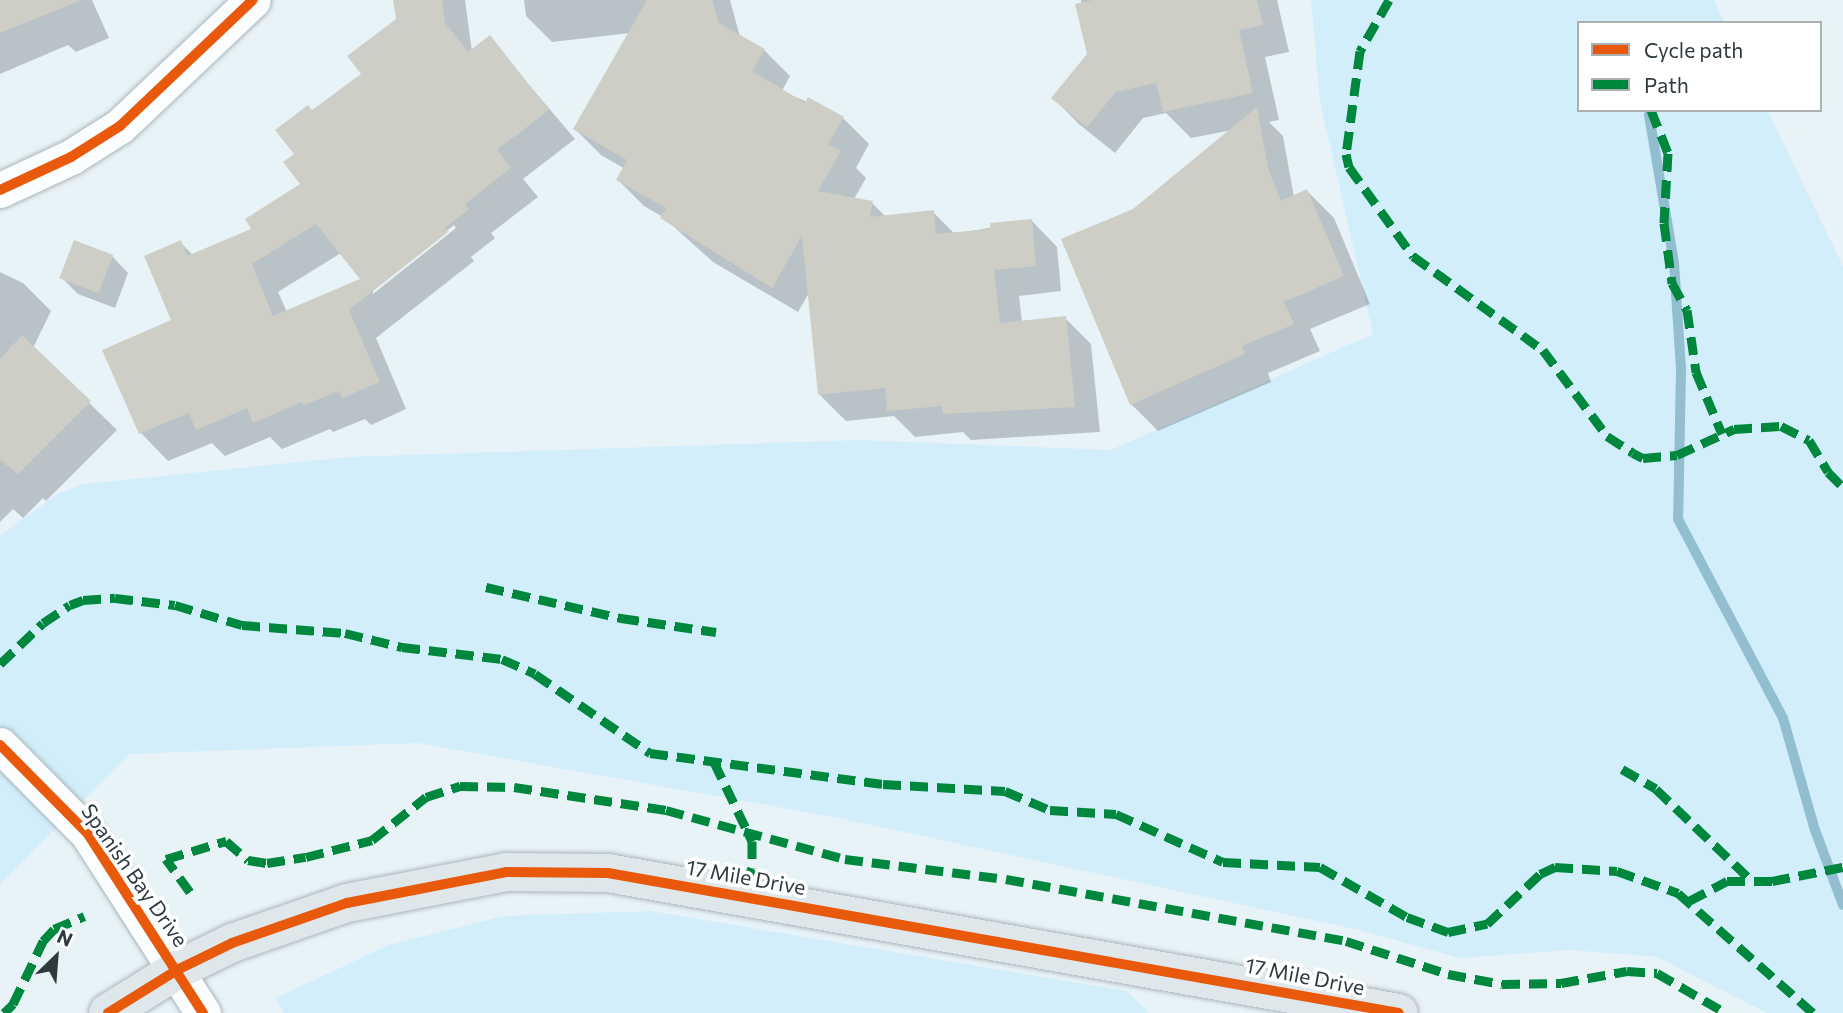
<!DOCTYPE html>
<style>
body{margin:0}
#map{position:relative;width:1843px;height:1013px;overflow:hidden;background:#e8f3f8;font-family:Commissioner,sans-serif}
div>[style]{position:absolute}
.green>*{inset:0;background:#d1eefa}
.shadow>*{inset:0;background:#0003}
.stream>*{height:10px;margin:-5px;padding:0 5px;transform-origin:5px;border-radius:5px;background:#92bed0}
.building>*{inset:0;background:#cecec7;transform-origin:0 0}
.roads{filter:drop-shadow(0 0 2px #abb6bb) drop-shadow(0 0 2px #abb6bb)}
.minor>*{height:35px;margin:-17.5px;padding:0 17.5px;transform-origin:17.5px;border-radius:17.5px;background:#fcfdfe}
.major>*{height:38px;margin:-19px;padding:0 19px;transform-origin:19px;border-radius:19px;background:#dfe7ea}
.quiet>*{height:9px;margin-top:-4.5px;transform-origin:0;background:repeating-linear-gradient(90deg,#00873e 0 18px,transparent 0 27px)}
.cycleway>*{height:10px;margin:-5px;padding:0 5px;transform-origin:5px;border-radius:5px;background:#e8590c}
span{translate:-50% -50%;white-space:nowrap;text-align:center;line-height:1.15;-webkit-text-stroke:7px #fff;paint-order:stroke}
.street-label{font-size:21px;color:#2d3b41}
.legend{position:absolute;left:1577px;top:21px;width:245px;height:91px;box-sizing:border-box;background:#fff;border:2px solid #abb1b3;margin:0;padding:9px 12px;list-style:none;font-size:21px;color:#2d3b41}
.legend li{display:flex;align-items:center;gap:14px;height:35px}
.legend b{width:35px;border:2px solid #abb1b3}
.north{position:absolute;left:21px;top:922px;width:70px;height:70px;-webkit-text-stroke:5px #fff;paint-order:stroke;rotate:25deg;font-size:19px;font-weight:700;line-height:28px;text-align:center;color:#2d3b41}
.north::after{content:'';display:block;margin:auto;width:24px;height:32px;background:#2d3b41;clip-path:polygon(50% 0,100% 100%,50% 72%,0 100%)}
</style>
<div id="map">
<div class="green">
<i style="clip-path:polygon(1311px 0,1714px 0,1725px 23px,1579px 23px,1579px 110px,1767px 110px,1843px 266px,1843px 1013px,1767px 1013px,1657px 957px,1570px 950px,1460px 958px,1359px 930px,834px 817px,418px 743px,129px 754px,0 884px,0 536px,57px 494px,84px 484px,348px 457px,859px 440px,1111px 450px,1373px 334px,1320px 101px)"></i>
<i style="clip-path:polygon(651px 911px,1126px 991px,1150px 1013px,284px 1013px,276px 998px,389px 945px,504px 916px)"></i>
</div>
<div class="shadow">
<i style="clip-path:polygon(0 0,92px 0,109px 38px,76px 52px,68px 45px,0 74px)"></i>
<i style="clip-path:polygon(evenodd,395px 0,465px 0,472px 52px,489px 38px,575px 139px,523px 179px,538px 197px,491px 233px,495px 238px,471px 257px,474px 261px,376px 338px,406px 409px,371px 425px,365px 419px,333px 432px,330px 429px,282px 449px,270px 437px,225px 456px,212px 443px,168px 461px,141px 433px,104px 351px,173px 321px,180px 242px,193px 255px,254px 229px,302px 185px,296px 154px,312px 112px,363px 74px,398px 20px,395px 0,454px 225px,456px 228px,373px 294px,373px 289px,454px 225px,395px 0,341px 253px,362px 280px,287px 312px,278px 292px,341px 253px)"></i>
<i style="clip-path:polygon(524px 0,730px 0,740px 37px,764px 50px,790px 76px,782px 91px,843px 118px,869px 144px,856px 168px,866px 178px,854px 199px,872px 203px,886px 217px,933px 212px,955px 234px,1031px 220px,1057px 247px,1061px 291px,1019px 296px,1022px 322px,1065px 318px,1091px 344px,1100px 432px,971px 440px,963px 432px,915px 437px,894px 416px,846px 421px,820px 395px,809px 293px,798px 312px,713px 262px,663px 217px,644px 206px,618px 180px,625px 169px,601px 155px,575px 129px,630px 33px,552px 42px,526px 16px)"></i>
<i style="clip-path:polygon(1081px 0,1277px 0,1289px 52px,1265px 57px,1279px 120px,1269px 122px,1283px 136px,1294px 197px,1307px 191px,1334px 218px,1370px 304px,1310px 329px,1320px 351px,1268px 373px,1271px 382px,1158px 431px,1131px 404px,1134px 210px,1232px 130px,1191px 138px,1166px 113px,1143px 118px,1115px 153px,1080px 125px,1053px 98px,1089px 54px)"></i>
<i style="clip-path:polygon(112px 256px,128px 273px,115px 308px,78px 294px,61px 277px)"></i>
<i style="clip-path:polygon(0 272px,23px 283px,51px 311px,33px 348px,117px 430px,46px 501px,43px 498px,23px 518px,13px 509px,0 522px)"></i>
</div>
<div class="stream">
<i style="left:1649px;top:115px;width:150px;rotate:80.4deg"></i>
<i style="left:1674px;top:263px;width:106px;rotate:86.2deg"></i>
<i style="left:1681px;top:369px;width:150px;rotate:91.1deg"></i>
<i style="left:1678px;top:519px;width:225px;rotate:62.2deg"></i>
<i style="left:1783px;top:718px;width:116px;rotate:74.1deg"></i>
<i style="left:1815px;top:830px;width:80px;rotate:69.5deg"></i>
</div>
<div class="building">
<i style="clip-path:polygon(0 0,79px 0,79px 1px,0 33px)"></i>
<i style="clip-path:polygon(evenodd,393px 0,442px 0,445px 23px,468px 52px,490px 35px,549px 110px,497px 150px,511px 168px,465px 204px,469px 209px,445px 228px,448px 232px,349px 310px,380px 382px,342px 398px,339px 391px,304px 405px,302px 402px,253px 423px,247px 408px,196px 430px,189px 413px,139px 434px,102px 350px,171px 320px,144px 256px,181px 240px,187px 256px,251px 229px,245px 219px,300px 184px,283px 162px,294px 154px,275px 130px,308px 105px,312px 110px,361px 74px,347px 56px,396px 19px,393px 0,316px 224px,360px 279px,273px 316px,252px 264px,316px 224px)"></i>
<i style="clip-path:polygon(647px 0,712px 0,719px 23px,765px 49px,752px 71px,805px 103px,808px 97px,844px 117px,828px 144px,841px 151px,818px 191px,873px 201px,870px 217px,934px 210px,936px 234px,990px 229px,990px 223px,1032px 219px,1036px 266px,994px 270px,1000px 323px,1066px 316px,1075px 407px,943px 414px,942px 406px,887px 411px,885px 388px,818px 395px,802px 236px,772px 288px,660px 218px,666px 208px,616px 180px,627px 160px,573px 129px)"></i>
<i style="clip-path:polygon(1093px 0,1257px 0,1263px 25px,1239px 30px,1253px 93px,1163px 112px,1156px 83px,1116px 92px,1087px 127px,1051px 98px,1087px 54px,1075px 4px)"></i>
<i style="clip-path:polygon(1257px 107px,1268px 168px,1281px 201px,1307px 189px,1344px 276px,1284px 302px,1294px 324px,1242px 346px,1245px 354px,1130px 405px,1061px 239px,1133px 209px)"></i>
<i style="left:74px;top:240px;width:42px;height:41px;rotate:21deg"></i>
<i style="clip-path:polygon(22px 335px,91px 401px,18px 474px,0 460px,0 359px)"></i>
</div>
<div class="roads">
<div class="minor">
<i style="left:0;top:190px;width:78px;rotate:-24.9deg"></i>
<i style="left:71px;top:157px;width:58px;rotate:-32.3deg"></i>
<i style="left:120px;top:126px;width:183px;rotate:-43.5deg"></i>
<i style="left:0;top:745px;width:125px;rotate:45.3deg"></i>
<i style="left:88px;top:834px;width:213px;rotate:57.3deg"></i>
</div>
<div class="major">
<i style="left:108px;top:1013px;width:81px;rotate:-31.9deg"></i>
<i style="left:177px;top:970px;width:61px;rotate:-26.1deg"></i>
<i style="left:232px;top:943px;width:122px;rotate:-19.2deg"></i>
<i style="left:347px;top:903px;width:162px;rotate:-11deg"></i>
<i style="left:506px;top:872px;width:102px;rotate:0.6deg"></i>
<i style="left:608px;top:873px;width:803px;rotate:10.04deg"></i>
</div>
</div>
<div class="quiet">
<i style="left:1389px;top:0;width:59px;rotate:119.6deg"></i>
<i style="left:1360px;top:51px;width:104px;rotate:97.7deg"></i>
<i style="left:1346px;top:154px;width:13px;rotate:77deg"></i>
<i style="left:1349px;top:167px;width:110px;rotate:54.3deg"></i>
<i style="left:1413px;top:256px;width:160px;rotate:35.9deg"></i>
<i style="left:1543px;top:350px;width:107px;rotate:53.3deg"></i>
<i style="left:1607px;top:436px;width:31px;rotate:33deg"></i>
<i style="left:1633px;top:453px;width:11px;rotate:27deg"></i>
<i style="left:1643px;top:458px;width:34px;rotate:-5deg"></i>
<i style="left:1677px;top:455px;width:63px;rotate:-24.5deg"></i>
<i style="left:1734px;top:429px;width:47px;rotate:-3.7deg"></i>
<i style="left:1781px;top:426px;width:31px;rotate:27deg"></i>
<i style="left:1809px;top:440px;width:37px;rotate:59deg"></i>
<i style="left:1828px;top:472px;width:21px;rotate:45deg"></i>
<i style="left:1651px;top:110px;width:46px;rotate:68.4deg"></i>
<i style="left:1668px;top:153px;width:70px;rotate:93.3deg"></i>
<i style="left:1664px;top:223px;width:61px;rotate:82.4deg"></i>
<i style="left:1672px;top:283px;width:31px;rotate:61deg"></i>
<i style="left:1687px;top:310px;width:63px;rotate:81.7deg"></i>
<i style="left:1696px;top:372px;width:67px;rotate:67.2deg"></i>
<i style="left:486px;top:587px;width:139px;rotate:12.9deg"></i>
<i style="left:621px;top:618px;width:96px;rotate:8.4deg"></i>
<i style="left:0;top:664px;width:59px;rotate:-43.6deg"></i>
<i style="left:43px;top:623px;width:32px;rotate:-34deg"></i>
<i style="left:70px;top:605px;width:14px;rotate:-21deg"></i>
<i style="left:83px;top:600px;width:32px;rotate:-4deg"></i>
<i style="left:115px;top:598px;width:60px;rotate:6.7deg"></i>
<i style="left:175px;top:605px;width:70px;rotate:16.6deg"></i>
<i style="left:242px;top:625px;width:103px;rotate:4.4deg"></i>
<i style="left:345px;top:633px;width:59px;rotate:13.8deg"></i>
<i style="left:402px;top:647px;width:101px;rotate:6.8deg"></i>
<i style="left:502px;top:659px;width:36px;rotate:24deg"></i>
<i style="left:535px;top:674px;width:140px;rotate:34.5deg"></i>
<i style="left:650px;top:753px;width:235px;rotate:7.6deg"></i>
<i style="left:883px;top:784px;width:122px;rotate:3.3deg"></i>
<i style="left:1005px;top:791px;width:49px;rotate:22.9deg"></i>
<i style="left:1050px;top:810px;width:66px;rotate:3.5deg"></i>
<i style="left:1116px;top:814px;width:117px;rotate:24.2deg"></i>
<i style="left:1223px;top:862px;width:97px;rotate:3deg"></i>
<i style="left:1320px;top:867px;width:100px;rotate:29.9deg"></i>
<i style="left:1407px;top:917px;width:44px;rotate:20.1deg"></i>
<i style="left:1448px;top:932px;width:40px;rotate:-12deg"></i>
<i style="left:1487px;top:924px;width:73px;rotate:-43.3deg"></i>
<i style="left:1540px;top:874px;width:17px;rotate:-25deg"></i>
<i style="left:1555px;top:867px;width:62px;rotate:3.7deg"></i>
<i style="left:1617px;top:871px;width:65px;rotate:19.8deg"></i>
<i style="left:1678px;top:893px;width:181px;rotate:41.6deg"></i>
<i style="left:714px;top:762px;width:88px;rotate:64.3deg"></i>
<i style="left:752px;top:841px;width:27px;rotate:90deg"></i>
<i style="left:752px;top:868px;width:30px;rotate:113deg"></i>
<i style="left:1622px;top:769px;width:39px;rotate:30deg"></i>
<i style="left:1656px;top:789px;width:132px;rotate:43.8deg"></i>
<i style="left:190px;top:892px;width:41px;rotate:-126deg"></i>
<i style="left:166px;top:859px;width:63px;rotate:-16.7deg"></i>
<i style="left:226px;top:841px;width:29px;rotate:41deg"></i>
<i style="left:248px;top:860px;width:19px;rotate:9deg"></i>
<i style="left:267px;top:863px;width:39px;rotate:-9deg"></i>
<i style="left:306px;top:857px;width:68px;rotate:-14.4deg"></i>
<i style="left:372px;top:840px;width:69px;rotate:-38.5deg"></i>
<i style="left:426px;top:797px;width:36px;rotate:-18deg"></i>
<i style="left:460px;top:786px;width:54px;rotate:1.1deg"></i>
<i style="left:514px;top:787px;width:154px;rotate:8.6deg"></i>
<i style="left:666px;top:810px;width:186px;rotate:15.3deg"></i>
<i style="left:845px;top:859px;width:162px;rotate:7.1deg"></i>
<i style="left:1006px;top:879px;width:346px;rotate:10.3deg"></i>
<i style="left:1346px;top:941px;width:107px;rotate:17.9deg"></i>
<i style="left:1448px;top:974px;width:55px;rotate:10.5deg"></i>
<i style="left:1502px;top:984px;width:59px;rotate:-1deg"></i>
<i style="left:1561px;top:983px;width:67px;rotate:-10.3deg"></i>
<i style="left:1627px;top:971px;width:30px;rotate:4deg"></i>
<i style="left:1657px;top:973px;width:80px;rotate:30.1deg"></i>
<i style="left:1689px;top:901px;width:43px;rotate:-27.8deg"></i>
<i style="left:1727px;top:881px;width:45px"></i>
<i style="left:1772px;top:881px;width:72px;rotate:-11.2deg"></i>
<i style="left:4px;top:1013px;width:13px;rotate:-45deg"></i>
<i style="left:13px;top:1004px;width:70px;rotate:-64.5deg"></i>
<i style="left:43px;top:941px;width:16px;rotate:-47deg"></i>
<i style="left:54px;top:929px;width:33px;rotate:-23deg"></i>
</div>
<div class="cycleway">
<i style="left:0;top:190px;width:78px;rotate:-24.9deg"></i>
<i style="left:71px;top:157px;width:58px;rotate:-32.3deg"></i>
<i style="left:120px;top:126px;width:183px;rotate:-43.5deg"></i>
<i style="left:0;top:745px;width:125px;rotate:45.3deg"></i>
<i style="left:88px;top:834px;width:213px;rotate:57.3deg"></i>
<i style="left:108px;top:1013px;width:81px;rotate:-31.9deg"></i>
<i style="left:177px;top:970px;width:61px;rotate:-26.1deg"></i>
<i style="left:232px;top:943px;width:122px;rotate:-19.2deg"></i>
<i style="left:347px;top:903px;width:162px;rotate:-11deg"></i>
<i style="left:506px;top:872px;width:102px;rotate:0.6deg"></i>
<i style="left:608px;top:873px;width:803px;rotate:10.04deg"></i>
</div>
<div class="street-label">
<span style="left:135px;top:875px;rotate:55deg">Spanish Bay Drive</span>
<span style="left:746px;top:877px;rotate:10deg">17 Mile Drive</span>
<span style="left:1305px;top:976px;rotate:11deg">17 Mile Drive</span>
</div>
<ul class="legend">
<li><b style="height:9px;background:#e8590c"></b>Cycle path</li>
<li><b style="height:9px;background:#00873e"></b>Path</li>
</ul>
<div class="north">N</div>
</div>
